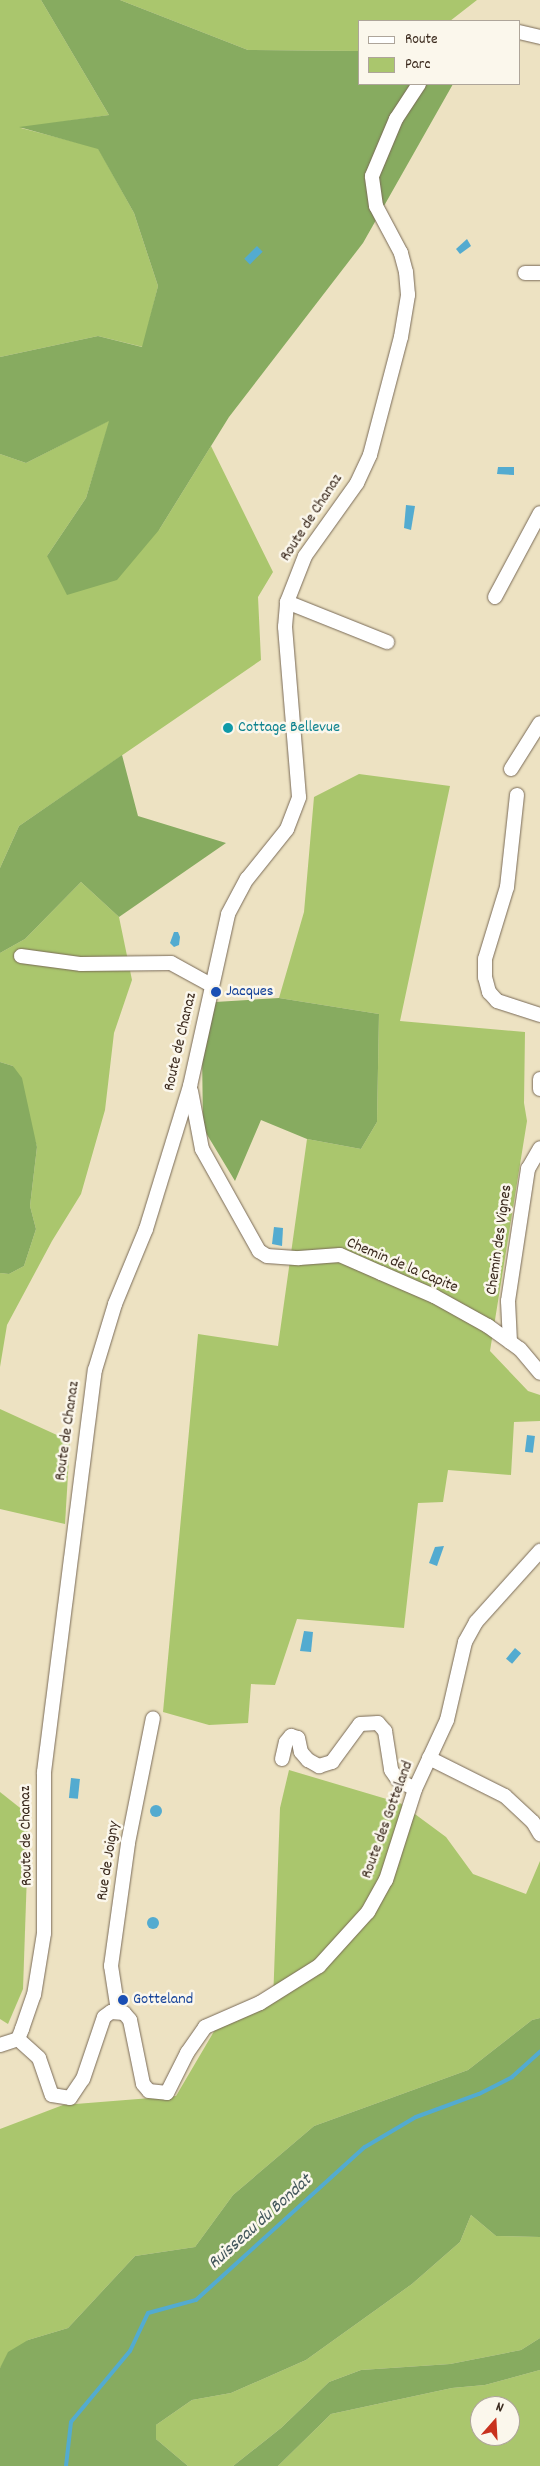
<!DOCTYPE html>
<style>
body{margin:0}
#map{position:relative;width:540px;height:2466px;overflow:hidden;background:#ede2c2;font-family:Dekko,sans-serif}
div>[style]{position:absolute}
.green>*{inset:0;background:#aac66d}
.forest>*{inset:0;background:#87ab60}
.water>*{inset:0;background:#53abd0;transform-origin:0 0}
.round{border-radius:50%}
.stream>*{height:4px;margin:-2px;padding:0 2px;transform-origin:2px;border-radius:2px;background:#53abd0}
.roads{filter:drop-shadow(0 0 1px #796a57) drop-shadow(0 0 1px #796a57)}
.minor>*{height:14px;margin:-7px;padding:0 7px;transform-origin:7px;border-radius:7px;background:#fff}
.dots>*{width:14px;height:14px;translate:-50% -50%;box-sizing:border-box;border:2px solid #fbf7ec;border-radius:50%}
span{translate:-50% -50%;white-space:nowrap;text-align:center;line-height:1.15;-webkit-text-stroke:5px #fbf7ec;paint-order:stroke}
.street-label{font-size:16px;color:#3b2a1e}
.culture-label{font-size:16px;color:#0d838f}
.left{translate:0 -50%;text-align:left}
.transit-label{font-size:16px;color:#164399}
.water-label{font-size:18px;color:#43575c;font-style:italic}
.legend{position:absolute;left:358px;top:20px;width:162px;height:65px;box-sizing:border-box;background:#fbf7ec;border:1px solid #aea59a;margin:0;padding:6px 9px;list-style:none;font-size:15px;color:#3b2a1e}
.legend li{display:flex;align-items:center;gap:10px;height:25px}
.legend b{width:25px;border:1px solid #aea59a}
.north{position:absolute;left:470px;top:2396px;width:50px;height:50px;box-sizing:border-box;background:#fbf7ec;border:1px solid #aea59a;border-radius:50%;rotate:19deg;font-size:14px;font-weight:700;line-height:20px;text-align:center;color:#3b2a1e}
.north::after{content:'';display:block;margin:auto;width:18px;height:22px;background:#c8321e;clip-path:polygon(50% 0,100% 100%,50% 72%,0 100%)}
</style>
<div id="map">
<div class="green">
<i style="clip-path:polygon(0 0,41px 0,109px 115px,21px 128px,98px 148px,134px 213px,158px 286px,143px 347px,98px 336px,0 357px)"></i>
<i style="clip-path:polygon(120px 0,477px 0,450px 21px,359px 21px,359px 51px,248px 50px)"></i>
<i style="clip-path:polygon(110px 420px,86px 498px,47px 556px,159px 530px,211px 446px,273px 572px,258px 597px,261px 660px,19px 826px,0 868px,0 454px,26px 463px)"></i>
<i style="clip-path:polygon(359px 774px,450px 786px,400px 1021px,525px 1032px,524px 1103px,527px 1121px,490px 1351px,528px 1391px,540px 1395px,540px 1421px,514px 1422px,511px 1475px,448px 1470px,443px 1502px,418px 1503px,404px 1628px,297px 1619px,275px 1685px,251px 1684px,248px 1723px,209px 1725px,163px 1712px,198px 1334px,278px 1346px,307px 1139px,361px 1149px,377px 1122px,379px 1014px,279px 998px,304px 912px,314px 797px)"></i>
<i style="clip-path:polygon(81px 882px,119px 917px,132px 980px,114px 1033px,105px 1110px,81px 1194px,52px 1241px,7px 1325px,0 1367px,0 1273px,9px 1274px,24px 1266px,36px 1229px,30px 1206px,37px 1147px,13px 1066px,0 1062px,0 953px,25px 939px)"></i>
<i style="clip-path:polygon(0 1409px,70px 1441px,65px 1524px,0 1509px)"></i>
<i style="clip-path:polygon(289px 1770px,400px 1803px,446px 1837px,473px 1874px,526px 1894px,540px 1861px,540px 2018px,532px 2020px,468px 2070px,314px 2126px,233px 2195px,195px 2247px,135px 2256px,68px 2328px,28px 2340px,0 2368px,0 2129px,63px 2105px,176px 2096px,216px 2028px,273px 2002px,280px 1808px)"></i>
<i style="clip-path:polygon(0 1792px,29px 1815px,23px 1989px,8px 2024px,0 2019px)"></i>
<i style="clip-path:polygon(471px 2215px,496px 2236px,540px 2237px,540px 2338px,521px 2350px,450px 2364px,361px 2370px,329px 2382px,281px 2428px,233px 2466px,188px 2466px,156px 2439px,156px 2425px,192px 2400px,231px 2393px,306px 2360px,412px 2284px,460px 2242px)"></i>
<i style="clip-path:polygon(evenodd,540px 2370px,540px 2466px,278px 2466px,331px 2414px,452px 2388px,485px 2385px,540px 2370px,480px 2406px,510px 2406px,510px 2436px,480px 2436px,480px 2406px)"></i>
</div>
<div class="forest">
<i style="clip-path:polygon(41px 0,120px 0,248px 50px,359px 51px,359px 84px,453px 84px,363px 243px,229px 417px,159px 530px,117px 580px,67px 595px,47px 556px,86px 498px,109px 421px,26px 463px,0 454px,0 357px,98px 336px,142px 347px,158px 286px,134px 213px,98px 149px,19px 127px,109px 115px)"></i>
<i style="clip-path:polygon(122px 755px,138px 816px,226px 843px,119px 917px,81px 882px,25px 939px,0 953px,0 868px,19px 826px)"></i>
<i style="clip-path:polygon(279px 998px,379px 1014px,377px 1122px,361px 1149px,307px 1139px,261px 1120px,235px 1181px,203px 1128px,202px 1051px,215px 1002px)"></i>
<i style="clip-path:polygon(0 1062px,13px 1066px,22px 1078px,37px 1147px,30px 1206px,36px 1229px,24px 1266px,9px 1274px,0 1273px)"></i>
<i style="clip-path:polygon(540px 2018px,540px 2237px,496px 2236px,471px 2215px,460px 2242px,412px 2284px,306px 2360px,231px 2393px,192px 2400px,156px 2425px,156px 2439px,188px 2466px,0 2466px,0 2368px,8px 2352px,28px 2340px,68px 2328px,135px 2256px,195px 2247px,233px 2195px,314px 2126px,468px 2070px,532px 2020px)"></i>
<i style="clip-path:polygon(540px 2338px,540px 2370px,485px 2385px,452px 2388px,331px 2414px,278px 2466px,233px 2466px,281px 2428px,329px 2382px,361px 2370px,450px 2364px,521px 2350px)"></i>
</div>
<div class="water">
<i style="clip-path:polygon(467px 239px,471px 246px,460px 254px,456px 249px)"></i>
<i style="left:257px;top:246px;width:8px;height:18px;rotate:45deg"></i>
<i style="clip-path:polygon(498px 467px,514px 467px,514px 475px,497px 474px)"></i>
<i style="clip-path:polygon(406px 505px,415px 506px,411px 530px,404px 528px)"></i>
<i style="clip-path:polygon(174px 932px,178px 932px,180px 937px,179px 945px,174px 947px,170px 943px)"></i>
<i style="clip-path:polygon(274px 1227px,283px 1228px,282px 1246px,272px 1244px)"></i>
<i style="left:527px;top:1435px;width:8px;height:17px;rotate:7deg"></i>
<i style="clip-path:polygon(444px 1546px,437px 1566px,429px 1563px,435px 1547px)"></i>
<i style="clip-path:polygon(304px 1631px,313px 1632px,311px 1652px,300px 1651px)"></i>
<i style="left:515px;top:1648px;width:8px;height:14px;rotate:40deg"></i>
<i style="left:71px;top:1778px;width:9px;height:20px;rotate:6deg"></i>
<i class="round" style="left:150px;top:1805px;width:12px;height:12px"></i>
<i class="round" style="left:147px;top:1917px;width:12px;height:12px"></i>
</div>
<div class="stream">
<i style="left:66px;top:2466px;width:44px;rotate:-83.5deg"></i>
<i style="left:71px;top:2422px;width:92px;rotate:-50.3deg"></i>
<i style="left:130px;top:2351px;width:42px;rotate:-64.7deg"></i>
<i style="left:148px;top:2313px;width:50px;rotate:-15.2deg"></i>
<i style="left:196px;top:2300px;width:228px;rotate:-42.2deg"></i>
<i style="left:365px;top:2147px;width:59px;rotate:-30.5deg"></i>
<i style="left:416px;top:2117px;width:67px;rotate:-20.1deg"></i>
<i style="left:479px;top:2094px;width:37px;rotate:-27deg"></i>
<i style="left:512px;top:2077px;width:38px;rotate:-42deg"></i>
</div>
<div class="roads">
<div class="minor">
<i style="left:519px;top:32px;width:22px;rotate:13deg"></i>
<i style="left:525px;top:273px;width:15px"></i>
<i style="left:495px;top:597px;width:95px;rotate:-61.8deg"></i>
<i style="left:287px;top:602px;width:108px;rotate:21.8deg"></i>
<i style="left:511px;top:769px;width:54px;rotate:-57.8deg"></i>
<i style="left:517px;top:795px;width:93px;rotate:96.2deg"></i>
<i style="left:507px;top:887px;width:75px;rotate:107deg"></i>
<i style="left:485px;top:959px;width:18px;rotate:90deg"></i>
<i style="left:485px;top:977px;width:16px;rotate:75deg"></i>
<i style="left:489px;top:992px;width:12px;rotate:48deg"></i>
<i style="left:497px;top:1001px;width:45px;rotate:18deg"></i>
<i style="left:21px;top:956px;width:61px;rotate:7.6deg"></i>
<i style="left:81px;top:964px;width:90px;rotate:-0.6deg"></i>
<i style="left:171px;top:963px;width:46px;rotate:28.8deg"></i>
<i style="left:540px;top:1079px;width:10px;rotate:90deg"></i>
<i style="left:191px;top:1091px;width:59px;rotate:79.3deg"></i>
<i style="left:202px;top:1149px;width:117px;rotate:60.8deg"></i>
<i style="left:259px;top:1251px;width:9px;rotate:32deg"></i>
<i style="left:267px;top:1256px;width:32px;rotate:4deg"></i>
<i style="left:299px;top:1258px;width:41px;rotate:-4.2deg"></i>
<i style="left:340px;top:1255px;width:45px;rotate:23.7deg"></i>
<i style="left:381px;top:1273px;width:58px;rotate:23.5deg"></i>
<i style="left:434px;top:1296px;width:62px;rotate:29.1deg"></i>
<i style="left:488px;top:1326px;width:39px;rotate:36deg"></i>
<i style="left:520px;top:1349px;width:31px;rotate:50deg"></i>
<i style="left:510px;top:1342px;width:41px;rotate:-92.8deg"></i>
<i style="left:508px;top:1301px;width:134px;rotate:-81.4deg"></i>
<i style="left:528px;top:1169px;width:24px;rotate:-60deg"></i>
<i style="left:429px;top:1758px;width:85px;rotate:26.6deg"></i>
<i style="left:505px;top:1796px;width:38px;rotate:43deg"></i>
<i style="left:533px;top:1822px;width:14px;rotate:60deg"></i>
<i style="left:282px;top:1759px;width:17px;rotate:-77deg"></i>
<i style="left:286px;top:1742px;width:8px;rotate:-50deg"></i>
<i style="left:291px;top:1736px;width:7px;rotate:16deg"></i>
<i style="left:298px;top:1738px;width:14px;rotate:78deg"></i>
<i style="left:301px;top:1752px;width:11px;rotate:49deg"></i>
<i style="left:308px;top:1760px;width:13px;rotate:29deg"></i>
<i style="left:319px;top:1766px;width:14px;rotate:-17deg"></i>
<i style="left:332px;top:1762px;width:47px;rotate:-53.6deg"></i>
<i style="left:360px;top:1724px;width:18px;rotate:-3deg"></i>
<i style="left:378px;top:1723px;width:11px;rotate:49deg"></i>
<i style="left:385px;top:1731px;width:39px;rotate:81deg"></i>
<i style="left:391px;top:1770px;width:12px;rotate:55deg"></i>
<i style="left:398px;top:1780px;width:19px;rotate:28deg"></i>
<i style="left:118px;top:2011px;width:46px;rotate:-98.8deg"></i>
<i style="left:111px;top:1966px;width:124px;rotate:-82.1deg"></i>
<i style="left:128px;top:1843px;width:127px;rotate:-78.7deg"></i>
<i style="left:18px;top:2039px;width:28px;rotate:42deg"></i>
<i style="left:39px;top:2058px;width:39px;rotate:71deg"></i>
<i style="left:52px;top:2095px;width:18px;rotate:9deg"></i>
<i style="left:70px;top:2098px;width:23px;rotate:-56deg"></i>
<i style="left:83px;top:2079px;width:65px;rotate:-71.3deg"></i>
<i style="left:104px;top:2017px;width:9px;rotate:-36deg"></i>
<i style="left:111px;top:2012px;width:13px;rotate:4deg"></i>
<i style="left:124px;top:2013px;width:9px;rotate:49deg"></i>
<i style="left:130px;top:2020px;width:65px;rotate:78.5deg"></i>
<i style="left:143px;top:2084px;width:9px;rotate:49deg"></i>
<i style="left:149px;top:2091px;width:18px;rotate:6deg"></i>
<i style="left:167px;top:2093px;width:45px;rotate:-63.4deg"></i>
<i style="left:187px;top:2053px;width:32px;rotate:-55deg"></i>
<i style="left:205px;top:2027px;width:60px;rotate:-23.6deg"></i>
<i style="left:260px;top:2003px;width:70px;rotate:-32.1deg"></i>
<i style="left:319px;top:1966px;width:73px;rotate:-47.8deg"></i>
<i style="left:368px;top:1912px;width:37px;rotate:-61deg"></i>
<i style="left:386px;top:1880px;width:96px;rotate:-72.3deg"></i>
<i style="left:415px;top:1789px;width:76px;rotate:-65.1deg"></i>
<i style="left:447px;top:1720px;width:80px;rotate:-77deg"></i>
<i style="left:465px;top:1642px;width:23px;rotate:-61deg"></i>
<i style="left:476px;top:1622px;width:96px;rotate:-48deg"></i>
<i style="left:0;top:2045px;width:19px;rotate:-18deg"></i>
<i style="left:18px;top:2039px;width:11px;rotate:-68deg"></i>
<i style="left:22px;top:2029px;width:36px;rotate:-71deg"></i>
<i style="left:34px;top:1995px;width:63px;rotate:-80.8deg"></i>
<i style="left:44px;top:1933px;width:161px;rotate:-90deg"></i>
<i style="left:44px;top:1772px;width:405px;rotate:-82.8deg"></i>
<i style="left:95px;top:1370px;width:69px;rotate:-73.1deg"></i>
<i style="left:115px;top:1304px;width:81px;rotate:-67.5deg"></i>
<i style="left:146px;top:1229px;width:150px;rotate:-72.9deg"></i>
<i style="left:190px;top:1086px;width:176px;rotate:-77.5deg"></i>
<i style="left:228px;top:914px;width:40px;rotate:-62deg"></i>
<i style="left:247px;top:879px;width:64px;rotate:-51.3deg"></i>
<i style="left:287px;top:829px;width:34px;rotate:-69deg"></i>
<i style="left:299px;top:797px;width:171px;rotate:-94.7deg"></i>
<i style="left:285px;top:627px;width:25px;rotate:-85deg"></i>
<i style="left:287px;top:602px;width:49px;rotate:-68.6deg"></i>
<i style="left:305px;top:556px;width:90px;rotate:-54.5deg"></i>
<i style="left:357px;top:483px;width:31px;rotate:-65deg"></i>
<i style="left:370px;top:455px;width:122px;rotate:-75.3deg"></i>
<i style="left:401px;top:337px;width:43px;rotate:-80.5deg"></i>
<i style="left:408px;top:295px;width:23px;rotate:-95deg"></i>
<i style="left:406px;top:272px;width:20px;rotate:-105deg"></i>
<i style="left:401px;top:253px;width:53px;rotate:-118deg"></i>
<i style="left:376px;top:206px;width:30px;rotate:-98deg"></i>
<i style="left:372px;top:176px;width:62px;rotate:-67.2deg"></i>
<i style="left:396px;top:119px;width:42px;rotate:-56.7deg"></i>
</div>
</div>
<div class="dots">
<i style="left:228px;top:728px;background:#0f9aa8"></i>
<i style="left:216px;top:992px;background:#1a4fb4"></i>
<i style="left:123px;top:2000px;background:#1a4fb4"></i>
</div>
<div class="street-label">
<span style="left:312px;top:518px;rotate:-57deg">Route de Chanaz</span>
<span style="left:181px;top:1042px;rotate:-77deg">Route de Chanaz</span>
<span style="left:500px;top:1240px;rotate:-82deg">Chemin des Vignes</span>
<span style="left:402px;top:1266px;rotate:23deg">Chemin de la Capite</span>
<span style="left:68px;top:1431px;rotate:-82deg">Route de Chanaz</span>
<span style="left:388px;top:1820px;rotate:-70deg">Route des Gotteland</span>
<span style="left:27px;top:1836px;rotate:-91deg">Route de Chanaz</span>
<span style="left:109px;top:1861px;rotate:-81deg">Rue de Joigny</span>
</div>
<div class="culture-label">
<span class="left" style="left:238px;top:728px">Cottage Bellevue</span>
</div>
<div class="transit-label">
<span class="left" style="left:226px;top:992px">Jacques</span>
<span class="left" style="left:133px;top:2000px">Gotteland</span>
</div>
<div class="water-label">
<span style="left:261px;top:2223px;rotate:-42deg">Ruisseau du Bondat</span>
</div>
<ul class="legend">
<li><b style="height:6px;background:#fff"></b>Route</li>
<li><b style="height:14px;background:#aac66d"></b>Parc</li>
</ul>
<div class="north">N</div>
</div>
